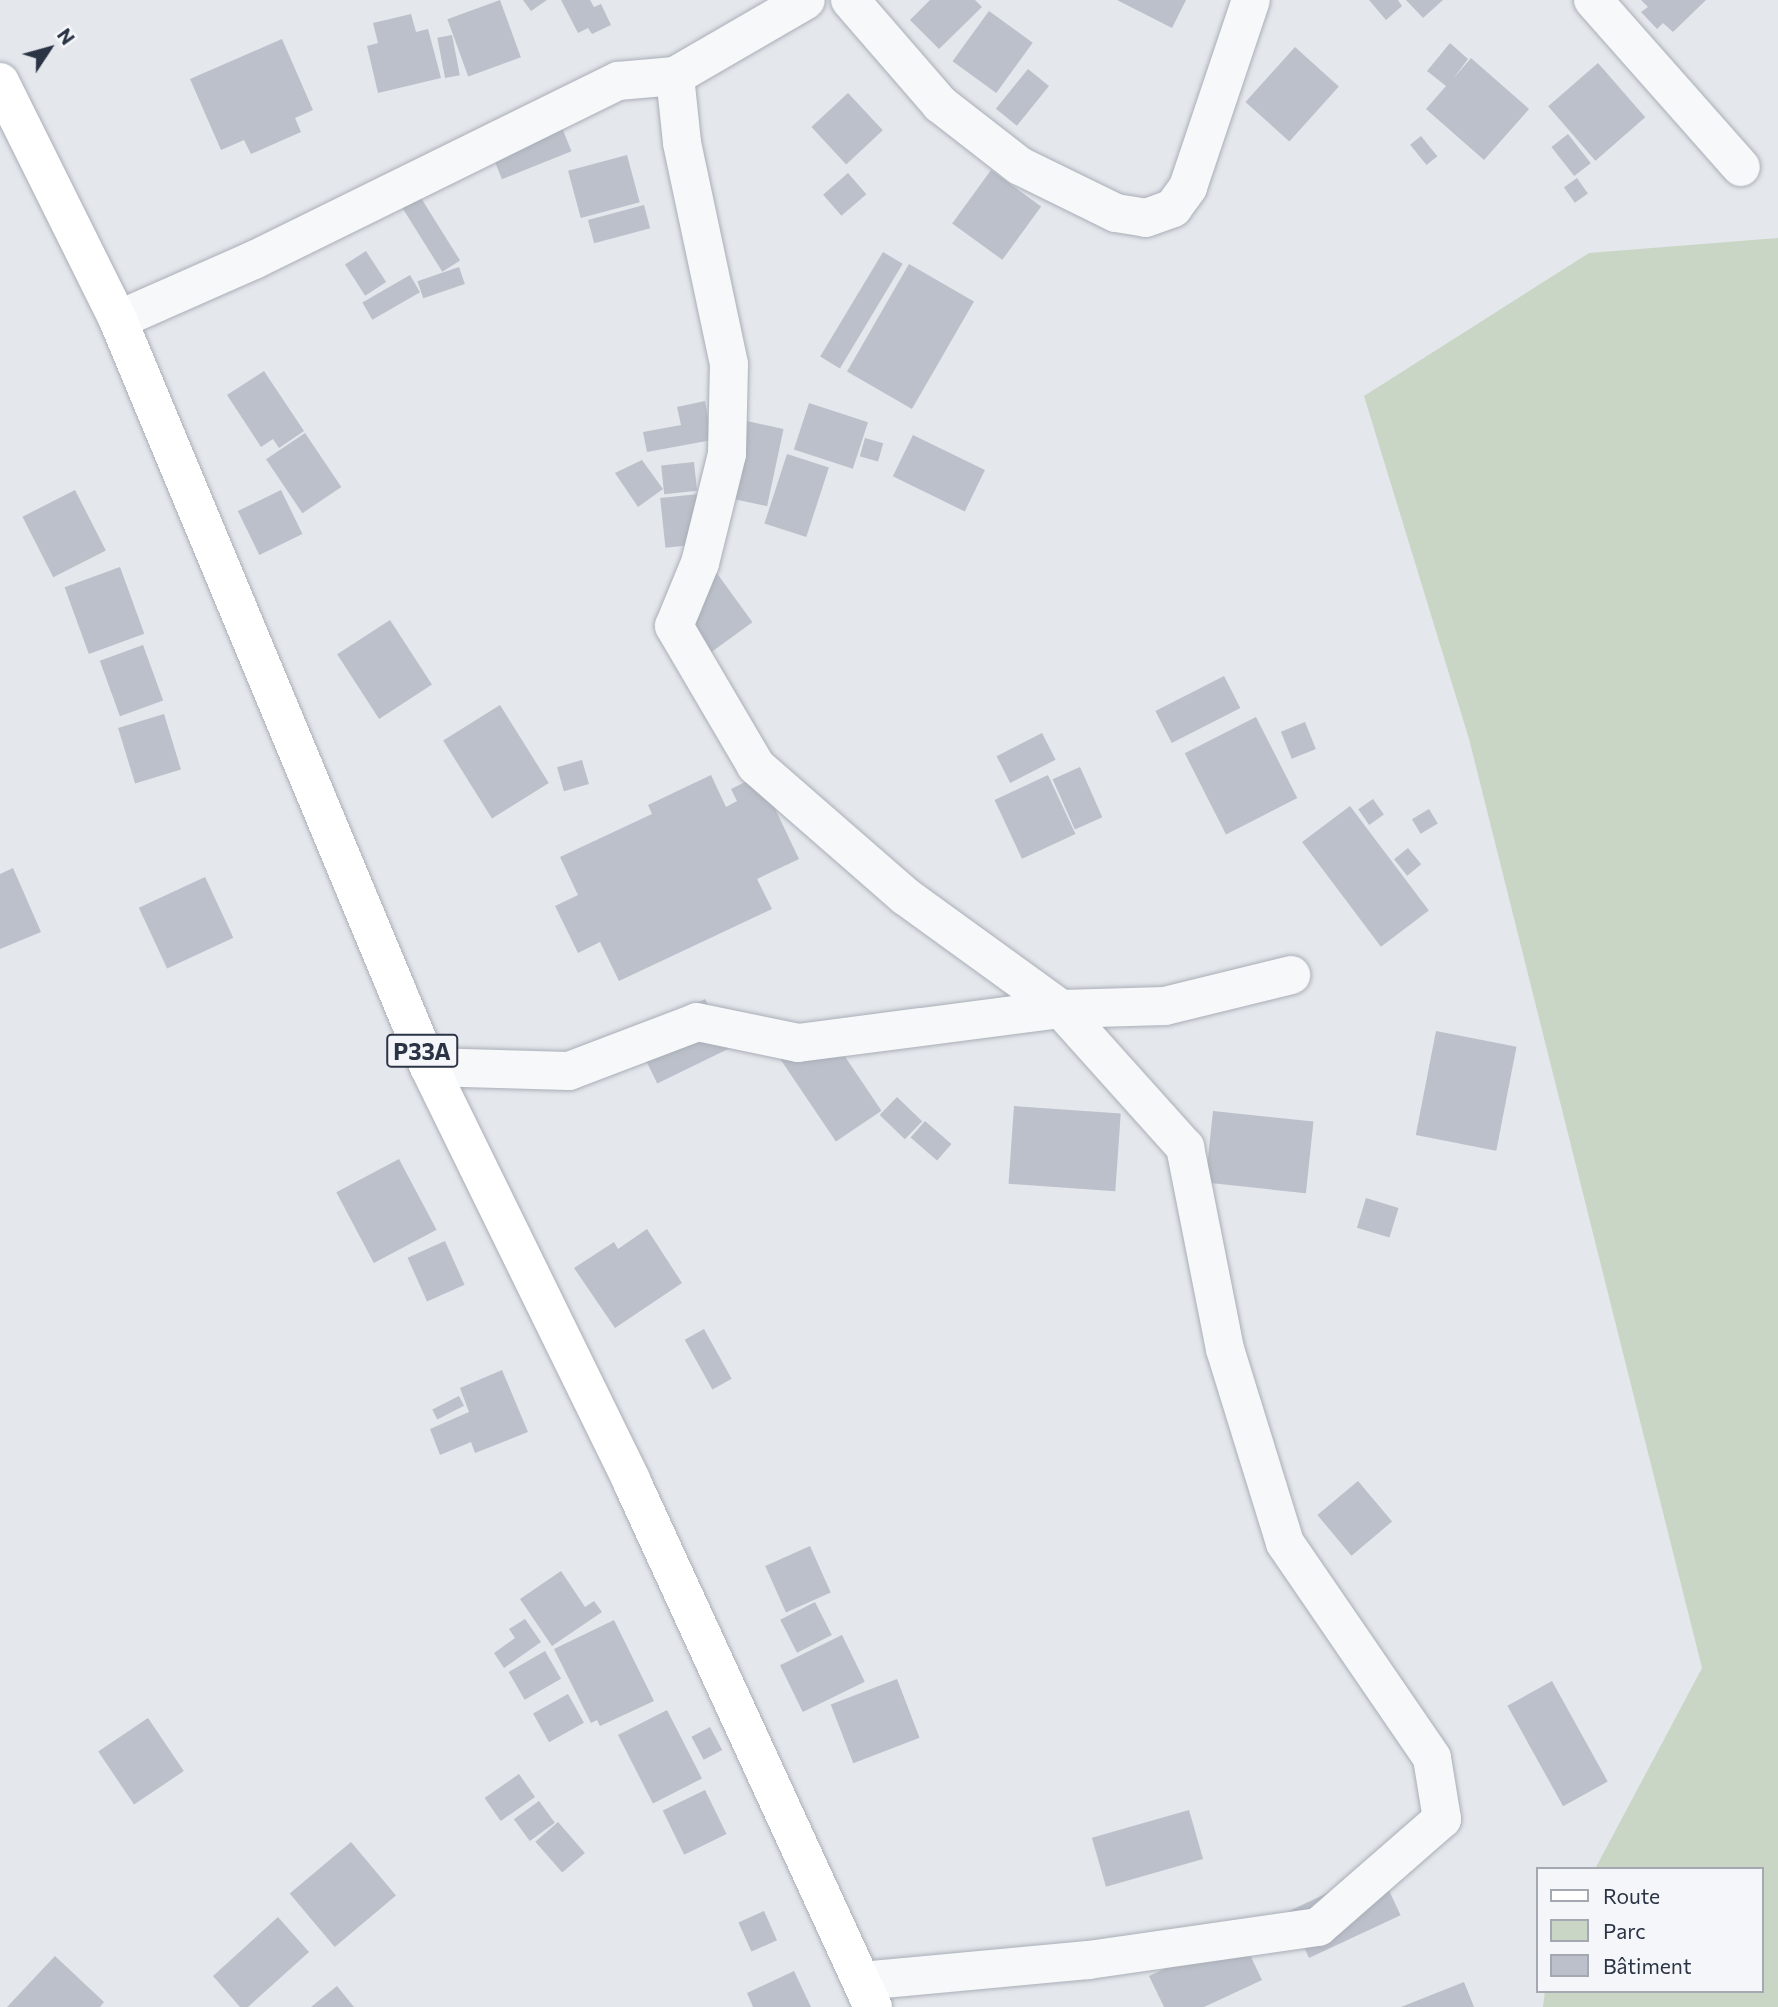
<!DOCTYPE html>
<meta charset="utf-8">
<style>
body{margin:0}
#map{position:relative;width:1778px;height:2007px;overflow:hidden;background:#e4e7ec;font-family:Commissioner,sans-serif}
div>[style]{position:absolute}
.green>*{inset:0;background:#c9d6c5}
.building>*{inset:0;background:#bbc0ca;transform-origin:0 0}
.roads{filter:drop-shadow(0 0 2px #a9aeb7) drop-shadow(0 0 2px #a9aeb7)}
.minor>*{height:38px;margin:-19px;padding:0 19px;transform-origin:19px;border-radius:19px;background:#f7f8fa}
.major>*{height:38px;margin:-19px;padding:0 19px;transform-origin:19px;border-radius:19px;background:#fff}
span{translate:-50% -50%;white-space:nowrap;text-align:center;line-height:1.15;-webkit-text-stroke:5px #f4f6f9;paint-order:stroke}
.shield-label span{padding:2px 5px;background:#f4f6f9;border:2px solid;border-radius:5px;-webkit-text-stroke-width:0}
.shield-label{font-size:23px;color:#2b3445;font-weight:700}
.legend{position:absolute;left:1536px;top:1867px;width:228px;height:126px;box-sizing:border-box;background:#f4f6f9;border:2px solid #a4a8b1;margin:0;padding:9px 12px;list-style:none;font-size:21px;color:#2b3445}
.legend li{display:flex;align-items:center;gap:14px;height:35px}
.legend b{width:35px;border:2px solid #a4a8b1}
.north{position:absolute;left:14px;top:14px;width:70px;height:70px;-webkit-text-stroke:5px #f4f6f9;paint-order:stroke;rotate:54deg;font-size:19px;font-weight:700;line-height:28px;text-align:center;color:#2b3445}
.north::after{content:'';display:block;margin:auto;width:24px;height:32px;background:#2b3445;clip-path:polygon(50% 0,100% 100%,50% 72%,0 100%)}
</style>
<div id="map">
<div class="green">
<i style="clip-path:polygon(1778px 238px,1778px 2007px,1543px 2007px,1545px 1991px,1762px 1991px,1762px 1869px,1595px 1869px,1702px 1668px,1469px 739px,1364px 396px,1589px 253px)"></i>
</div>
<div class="building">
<i style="left:500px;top:0;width:61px;height:56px;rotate:70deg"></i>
<i style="clip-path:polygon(523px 0,547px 0,531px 11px)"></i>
<i style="clip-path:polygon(561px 0,590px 0,594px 7px,601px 4px,611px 25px,592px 34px,588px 28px,578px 33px)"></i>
<i style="clip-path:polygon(930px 0,975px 0,982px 7px,939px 49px,910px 20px)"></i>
<i style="clip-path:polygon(1117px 0,1186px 0,1172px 28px)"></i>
<i style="clip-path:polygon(1369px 0,1398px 0,1402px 6px,1386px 20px)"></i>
<i style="clip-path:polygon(1406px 0,1443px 0,1423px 18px)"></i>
<i style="clip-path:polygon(1641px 0,1706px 0,1673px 32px,1663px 23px,1657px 29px,1641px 12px,1648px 7px)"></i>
<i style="left:989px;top:11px;width:54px;height:62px;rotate:36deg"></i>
<i style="clip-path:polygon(411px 14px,416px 32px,428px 29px,441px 78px,378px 93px,367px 46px,378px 43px,373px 23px)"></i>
<i style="left:452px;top:35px;width:41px;height:15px;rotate:79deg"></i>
<i style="clip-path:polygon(282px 39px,313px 110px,295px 118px,301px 132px,251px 154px,244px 140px,221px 150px,190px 79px)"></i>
<i style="clip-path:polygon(1450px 43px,1468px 59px,1453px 79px,1471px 58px,1529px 109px,1484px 160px,1426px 109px,1446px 86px,1427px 71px)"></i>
<i style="left:1295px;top:47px;width:59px;height:74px;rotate:42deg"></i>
<i style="left:1598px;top:63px;width:72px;height:66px;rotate:49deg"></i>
<i style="left:1028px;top:69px;width:27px;height:51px;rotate:39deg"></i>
<i style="left:848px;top:93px;width:51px;height:50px;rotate:47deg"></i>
<i style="left:552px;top:103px;width:52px;height:75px;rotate:68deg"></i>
<i style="left:1568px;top:134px;width:37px;height:21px;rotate:52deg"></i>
<i style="left:1421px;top:136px;width:26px;height:14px;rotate:51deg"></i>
<i style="left:627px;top:155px;width:49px;height:61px;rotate:75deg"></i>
<i style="left:991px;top:170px;width:62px;height:66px;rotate:36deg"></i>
<i style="left:848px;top:173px;width:28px;height:33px;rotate:49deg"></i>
<i style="left:406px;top:174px;width:102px;height:21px;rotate:58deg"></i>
<i style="left:1577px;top:178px;width:19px;height:16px;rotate:55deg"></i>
<i style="left:644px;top:205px;width:24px;height:58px;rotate:75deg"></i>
<i style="left:366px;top:251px;width:37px;height:25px;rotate:57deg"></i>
<i style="left:883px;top:252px;width:23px;height:122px;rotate:31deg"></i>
<i style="left:909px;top:264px;width:75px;height:124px;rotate:30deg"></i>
<i style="left:459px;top:267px;width:18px;height:44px;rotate:71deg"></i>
<i style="left:410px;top:275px;width:20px;height:55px;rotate:60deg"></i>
<i style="clip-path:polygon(264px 371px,304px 431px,279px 448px,273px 439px,261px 447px,227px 395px)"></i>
<i style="clip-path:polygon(705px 401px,712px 440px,647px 452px,643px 432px,681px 425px,677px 407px)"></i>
<i style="left:809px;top:403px;width:62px;height:49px;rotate:18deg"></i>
<i style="left:718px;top:415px;width:67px;height:79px;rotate:12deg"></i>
<i style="left:305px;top:433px;width:65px;height:47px;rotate:56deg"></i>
<i style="left:913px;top:435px;width:80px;height:46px;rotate:26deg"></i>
<i style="left:865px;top:438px;width:19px;height:19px;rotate:16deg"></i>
<i style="left:787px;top:454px;width:44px;height:73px;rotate:18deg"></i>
<i style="clip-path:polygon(642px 460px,663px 489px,638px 507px,615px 473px)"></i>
<i style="left:694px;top:462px;width:29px;height:33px;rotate:84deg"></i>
<i style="left:75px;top:490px;width:68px;height:59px;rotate:63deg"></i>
<i style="left:281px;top:490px;width:49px;height:48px;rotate:64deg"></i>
<i style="left:698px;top:494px;width:50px;height:38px;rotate:84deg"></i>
<i style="left:120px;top:567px;width:71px;height:59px;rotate:70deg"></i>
<i style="left:716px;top:572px;width:62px;height:52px;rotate:54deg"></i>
<i style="left:390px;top:620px;width:77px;height:63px;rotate:57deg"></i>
<i style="left:143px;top:645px;width:59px;height:46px;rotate:70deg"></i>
<i style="left:1224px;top:676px;width:36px;height:77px;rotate:63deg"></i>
<i style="left:500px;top:705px;width:92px;height:67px;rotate:58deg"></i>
<i style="left:164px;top:714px;width:58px;height:48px;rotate:73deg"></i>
<i style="left:1256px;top:717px;width:91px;height:80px;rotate:63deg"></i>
<i style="left:1305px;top:722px;width:29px;height:26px;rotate:68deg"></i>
<i style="left:1042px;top:733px;width:30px;height:51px;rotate:63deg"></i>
<i style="left:582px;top:760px;width:25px;height:26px;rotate:74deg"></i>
<i style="left:1080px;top:767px;width:55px;height:30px;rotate:66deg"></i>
<i style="clip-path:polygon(711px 775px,726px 807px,737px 801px,731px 789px,759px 775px,799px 859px,757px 879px,772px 909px,619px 981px,600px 942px,578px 953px,555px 906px,578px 895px,560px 857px,652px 814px,648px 805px)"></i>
<i style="left:1048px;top:775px;width:65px;height:59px;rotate:65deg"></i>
<i style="left:1373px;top:799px;width:19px;height:18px;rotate:55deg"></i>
<i style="left:1350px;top:806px;width:131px;height:60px;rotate:53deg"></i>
<i style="left:1429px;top:809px;width:17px;height:20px;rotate:59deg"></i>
<i style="left:1408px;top:848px;width:21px;height:18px;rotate:51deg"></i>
<i style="clip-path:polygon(13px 868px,41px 932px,0 949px,0 874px)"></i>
<i style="left:205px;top:877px;width:67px;height:73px;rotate:65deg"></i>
<i style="left:705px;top:999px;width:55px;height:80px;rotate:64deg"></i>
<i style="left:825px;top:1027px;width:101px;height:55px;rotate:56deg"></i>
<i style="left:1436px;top:1031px;width:82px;height:106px;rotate:11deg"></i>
<i style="left:897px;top:1097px;width:35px;height:25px;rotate:44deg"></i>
<i style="left:1014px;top:1106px;width:107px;height:78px;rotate:4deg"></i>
<i style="left:1213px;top:1111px;width:101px;height:72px;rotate:6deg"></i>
<i style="left:925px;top:1121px;width:35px;height:22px;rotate:41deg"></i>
<i style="left:399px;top:1159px;width:80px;height:71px;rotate:62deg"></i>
<i style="left:1366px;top:1198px;width:34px;height:31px;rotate:17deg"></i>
<i style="clip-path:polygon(647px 1229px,682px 1283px,615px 1328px,574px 1268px,614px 1242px,618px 1249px)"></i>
<i style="left:445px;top:1241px;width:48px;height:41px;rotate:66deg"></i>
<i style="left:704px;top:1329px;width:57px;height:22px;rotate:61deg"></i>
<i style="clip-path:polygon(502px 1370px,528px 1432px,475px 1453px,471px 1442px,440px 1455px,430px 1429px,469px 1412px,460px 1388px)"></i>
<i style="left:459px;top:1396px;width:11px;height:30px;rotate:63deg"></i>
<i style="left:1358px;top:1481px;width:53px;height:53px;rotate:50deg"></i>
<i style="left:810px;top:1546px;width:51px;height:49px;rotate:66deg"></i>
<i style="clip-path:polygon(561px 1571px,585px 1607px,594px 1601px,602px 1612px,552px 1646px,520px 1599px)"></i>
<i style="left:815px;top:1602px;width:37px;height:39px;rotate:63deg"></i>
<i style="clip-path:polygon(525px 1619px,541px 1642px,504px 1668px,494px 1653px,515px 1638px,509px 1629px)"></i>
<i style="clip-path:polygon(614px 1620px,654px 1701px,600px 1726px,597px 1720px,591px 1723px,554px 1649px)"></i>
<i style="left:842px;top:1635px;width:52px;height:69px;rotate:64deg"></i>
<i style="left:545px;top:1651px;width:32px;height:42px;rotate:60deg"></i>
<i style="left:897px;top:1679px;width:63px;height:71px;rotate:69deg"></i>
<i style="left:1552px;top:1681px;width:115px;height:51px;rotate:61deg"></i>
<i style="left:568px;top:1694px;width:33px;height:40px;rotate:61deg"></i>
<i style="left:667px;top:1710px;width:77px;height:55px;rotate:63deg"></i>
<i style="left:148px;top:1718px;width:64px;height:60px;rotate:56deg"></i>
<i style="left:710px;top:1727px;width:26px;height:21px;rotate:62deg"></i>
<i style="left:519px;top:1774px;width:28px;height:42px;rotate:55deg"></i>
<i style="left:705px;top:1790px;width:49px;height:47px;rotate:64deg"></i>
<i style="left:539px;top:1801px;width:27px;height:31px;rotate:54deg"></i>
<i style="left:1189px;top:1810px;width:51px;height:101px;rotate:74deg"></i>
<i style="left:558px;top:1822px;width:41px;height:30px;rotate:49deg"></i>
<i style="left:351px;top:1842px;width:70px;height:80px;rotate:50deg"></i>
<i style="left:1379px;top:1869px;width:51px;height:101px;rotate:65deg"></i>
<i style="left:764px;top:1911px;width:32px;height:28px;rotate:66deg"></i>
<i style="clip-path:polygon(278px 1917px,309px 1952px,248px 2007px,240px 2007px,213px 1976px)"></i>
<i style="clip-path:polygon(1240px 1934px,1262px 1980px,1204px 2007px,1164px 2007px,1149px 1976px)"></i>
<i style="clip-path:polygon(55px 1956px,104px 2002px,100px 2007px,7px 2007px)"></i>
<i style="clip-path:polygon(794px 1971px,811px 2007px,753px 2007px,747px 1993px)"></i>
<i style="clip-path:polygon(1464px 1982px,1474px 2007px,1401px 2007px)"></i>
<i style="clip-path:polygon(337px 1986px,354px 2007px,311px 2007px)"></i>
</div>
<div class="roads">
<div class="minor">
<i style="left:850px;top:0;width:138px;rotate:49.1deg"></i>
<i style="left:940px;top:104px;width:101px;rotate:37.8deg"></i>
<i style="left:1020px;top:166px;width:107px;rotate:26.1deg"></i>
<i style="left:1116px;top:213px;width:30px;rotate:9deg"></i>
<i style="left:1146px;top:218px;width:29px;rotate:-20deg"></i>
<i style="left:1173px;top:208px;width:26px;rotate:-54deg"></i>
<i style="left:1188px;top:187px;width:197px;rotate:-71.4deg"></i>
<i style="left:1593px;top:0;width:223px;rotate:48.5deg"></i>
<i style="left:675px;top:76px;width:67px;rotate:84deg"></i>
<i style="left:682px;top:143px;width:226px;rotate:78deg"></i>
<i style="left:729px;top:364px;width:90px;rotate:91.3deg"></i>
<i style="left:727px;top:454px;width:112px;rotate:103.9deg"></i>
<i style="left:700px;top:563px;width:68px;rotate:112.4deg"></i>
<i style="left:674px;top:626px;width:162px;rotate:59.6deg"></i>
<i style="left:756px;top:766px;width:198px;rotate:41.1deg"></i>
<i style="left:905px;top:896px;width:193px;rotate:35.9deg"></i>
<i style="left:1061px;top:1009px;width:186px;rotate:48.1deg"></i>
<i style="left:1185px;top:1147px;width:206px;rotate:78.8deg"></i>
<i style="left:1225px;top:1349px;width:203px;rotate:72.8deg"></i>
<i style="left:1285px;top:1543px;width:260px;rotate:55.6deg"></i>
<i style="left:1432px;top:1758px;width:62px;rotate:80.7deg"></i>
<i style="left:1442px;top:1819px;width:164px;rotate:138.9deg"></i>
<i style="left:1318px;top:1927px;width:232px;rotate:171.8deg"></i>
<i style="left:1088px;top:1960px;width:227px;rotate:174.7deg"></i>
<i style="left:118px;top:320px;width:149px;rotate:-23.8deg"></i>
<i style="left:254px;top:260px;width:406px;rotate:-26.2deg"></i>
<i style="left:618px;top:81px;width:57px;rotate:-5deg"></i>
<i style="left:675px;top:76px;width:151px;rotate:-30.1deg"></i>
<i style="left:429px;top:1067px;width:140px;rotate:1.6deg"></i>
<i style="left:569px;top:1071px;width:137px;rotate:-20.9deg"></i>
<i style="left:697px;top:1022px;width:103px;rotate:11.7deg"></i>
<i style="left:798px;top:1043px;width:265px;rotate:-7.4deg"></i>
<i style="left:1061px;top:1009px;width:104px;rotate:-1.7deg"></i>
<i style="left:1165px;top:1006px;width:130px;rotate:-13.8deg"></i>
</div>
<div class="major">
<i style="left:0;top:82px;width:266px;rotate:63.6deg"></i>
<i style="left:118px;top:320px;width:809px;rotate:67.4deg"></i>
<i style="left:429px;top:1067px;width:460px;rotate:63.9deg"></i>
<i style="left:631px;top:1480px;width:580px;rotate:65.34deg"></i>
</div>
</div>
<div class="shield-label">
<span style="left:422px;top:1051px">P33A</span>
</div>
<ul class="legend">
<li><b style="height:9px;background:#fff"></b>Route</li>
<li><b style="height:19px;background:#c9d6c5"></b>Parc</li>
<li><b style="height:19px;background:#bbc0ca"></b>Bâtiment</li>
</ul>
<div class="north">N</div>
</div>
